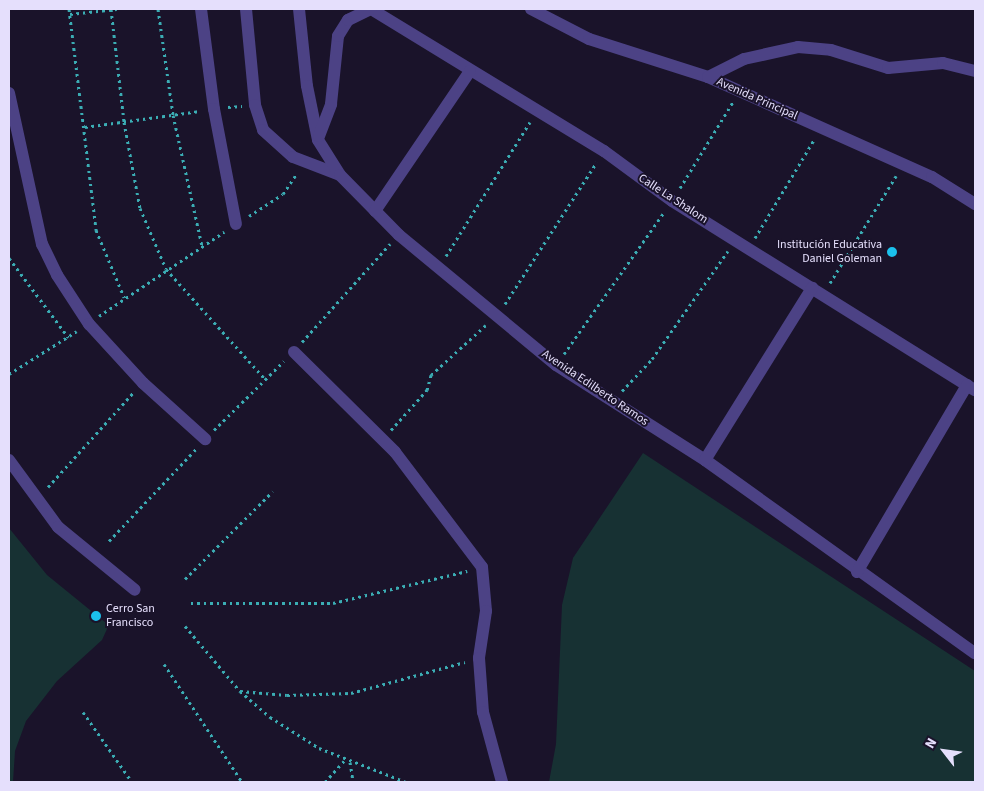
<!DOCTYPE html>
<meta charset="utf-8">
<style>
body{margin:0}
#map{position:relative;width:984px;height:791px;overflow:hidden;background:#1a132a;font-family:"Source Sans 3",sans-serif}
div>[style]{position:absolute}
.green>*{inset:0;background:#173133}
.path>*{height:3px;margin-top:-1.5px;transform-origin:0;background:repeating-linear-gradient(90deg,#3badb4 0 2.5px,transparent 0 6.5px)}
.street>*{height:12px;margin:-6px;padding:0 6px;transform-origin:6px;border-radius:6px;background:#4c4285}
.dots>*{width:14px;height:14px;translate:-50% -50%;box-sizing:border-box;border:2px solid #1a132a;border-radius:50%}
span{translate:-50% -50%;white-space:nowrap;text-align:center;line-height:1.15;-webkit-text-stroke:4px #1a132a;paint-order:stroke}
.street-label{font-size:12px;color:#e5dffc}
.poi-label{font-size:12px;color:#e5dffc}
.right{translate:-100% -50%;text-align:right}
.left{translate:0 -50%;text-align:left}
.frame{position:absolute;inset:0;border:10px solid #e5dffc;pointer-events:none}
.north{position:absolute;left:919px;top:726px;width:50px;height:50px;-webkit-text-stroke:4px #1a132a;paint-order:stroke;rotate:300deg;font-size:14px;font-weight:700;line-height:20px;text-align:center;color:#e5dffc}
.north::after{content:'';display:block;margin:auto;width:18px;height:22px;background:#e5dffc;clip-path:polygon(50% 0,100% 100%,50% 72%,0 100%)}
</style>
<div id="map">
<div class="green">
<i style="clip-path:polygon(643px 453px,975px 671px,975px 782px,549px 782px,556px 744px,562px 605px,573px 558px)"></i>
<i style="clip-path:polygon(9px 528px,47px 575px,106px 623px,107px 629px,102px 640px,57px 681px,26px 721px,15px 751px,13px 782px,9px 782px)"></i>
</div>
<div class="path">
<i style="left:69px;top:9px;width:223px;rotate:83deg"></i>
<i style="left:96px;top:230px;width:73px;rotate:67.3deg"></i>
<i style="left:111px;top:9px;width:114px;rotate:83.4deg"></i>
<i style="left:124px;top:122px;width:87px;rotate:79.5deg"></i>
<i style="left:140px;top:208px;width:66px;rotate:66.9deg"></i>
<i style="left:166px;top:269px;width:147px;rotate:48deg"></i>
<i style="left:158px;top:9px;width:107px;rotate:81.9deg"></i>
<i style="left:173px;top:115px;width:134px;rotate:77.5deg"></i>
<i style="left:70px;top:14px;width:47px;rotate:-6.1deg"></i>
<i style="left:228px;top:107px;width:14px;rotate:-4deg"></i>
<i style="left:85px;top:127px;width:116px;rotate:-7.9deg"></i>
<i style="left:680px;top:188px;width:101px;rotate:-58.4deg"></i>
<i style="left:249px;top:216px;width:40px;rotate:-32.9deg"></i>
<i style="left:283px;top:194px;width:25px;rotate:-56deg"></i>
<i style="left:755px;top:238px;width:114px;rotate:-59deg"></i>
<i style="left:446px;top:256px;width:158px;rotate:-57.9deg"></i>
<i style="left:9px;top:258px;width:99px;rotate:53.2deg"></i>
<i style="left:830px;top:283px;width:126px;rotate:-58.3deg"></i>
<i style="left:505px;top:304px;width:169px;rotate:-57.1deg"></i>
<i style="left:99px;top:316px;width:151px;rotate:-33.9deg"></i>
<i style="left:302px;top:342px;width:132px;rotate:-48.1deg"></i>
<i style="left:564px;top:354px;width:174px;rotate:-54.8deg"></i>
<i style="left:9px;top:374px;width:80px;rotate:-32.3deg"></i>
<i style="left:622px;top:391px;width:44px;rotate:-46.8deg"></i>
<i style="left:652px;top:359px;width:132px;rotate:-54.9deg"></i>
<i style="left:214px;top:430px;width:98px;rotate:-44.6deg"></i>
<i style="left:391px;top:430px;width:54px;rotate:-48deg"></i>
<i style="left:427px;top:390px;width:16px;rotate:-75deg"></i>
<i style="left:431px;top:375px;width:74px;rotate:-42.3deg"></i>
<i style="left:48px;top:487px;width:127px;rotate:-47.9deg"></i>
<i style="left:109px;top:541px;width:127px;rotate:-46.6deg"></i>
<i style="left:185px;top:579px;width:124px;rotate:-45deg"></i>
<i style="left:191px;top:603px;width:142px"></i>
<i style="left:333px;top:603px;width:138px;rotate:-13.4deg"></i>
<i style="left:185px;top:626px;width:85px;rotate:49.8deg"></i>
<i style="left:240px;top:691px;width:40px;rotate:41deg"></i>
<i style="left:270px;top:717px;width:58px;rotate:32.3deg"></i>
<i style="left:319px;top:748px;width:93px;rotate:21.3deg"></i>
<i style="left:164px;top:664px;width:141px;rotate:56.5deg"></i>
<i style="left:240px;top:691px;width:47px;rotate:4.9deg"></i>
<i style="left:287px;top:695px;width:64px;rotate:-1.8deg"></i>
<i style="left:351px;top:693px;width:118px;rotate:-15.2deg"></i>
<i style="left:83px;top:712px;width:85px;rotate:55deg"></i>
<i style="left:350px;top:762px;width:20px;rotate:81deg"></i>
<i style="left:325px;top:782px;width:31px;rotate:-48deg"></i>
</div>
<div class="street">
<i style="left:201px;top:9px;width:101px;rotate:82.6deg"></i>
<i style="left:214px;top:109px;width:117px;rotate:79.2deg"></i>
<i style="left:246px;top:9px;width:96px;rotate:84.6deg"></i>
<i style="left:255px;top:105px;width:26px;rotate:72deg"></i>
<i style="left:263px;top:130px;width:40px;rotate:42deg"></i>
<i style="left:293px;top:157px;width:50px;rotate:21deg"></i>
<i style="left:299px;top:9px;width:77px;rotate:84.1deg"></i>
<i style="left:307px;top:86px;width:55px;rotate:78.5deg"></i>
<i style="left:318px;top:140px;width:41px;rotate:57.8deg"></i>
<i style="left:340px;top:175px;width:84px;rotate:45.5deg"></i>
<i style="left:399px;top:235px;width:204px;rotate:39.6deg"></i>
<i style="left:556px;top:365px;width:177px;rotate:32.5deg"></i>
<i style="left:705px;top:460px;width:332px;rotate:35.6deg"></i>
<i style="left:371px;top:9px;width:273px;rotate:31.4deg"></i>
<i style="left:604px;top:151px;width:84px;rotate:36.3deg"></i>
<i style="left:672px;top:201px;width:357px;rotate:32deg"></i>
<i style="left:531px;top:9px;width:65px;rotate:27.3deg"></i>
<i style="left:589px;top:39px;width:125px;rotate:17.7deg"></i>
<i style="left:708px;top:77px;width:245px;rotate:24.1deg"></i>
<i style="left:932px;top:177px;width:51px;rotate:32.1deg"></i>
<i style="left:708px;top:77px;width:40px;rotate:-26.6deg"></i>
<i style="left:744px;top:59px;width:55px;rotate:-12.5deg"></i>
<i style="left:798px;top:47px;width:33px;rotate:5deg"></i>
<i style="left:831px;top:50px;width:60px;rotate:17.5deg"></i>
<i style="left:888px;top:68px;width:55px;rotate:-5.2deg"></i>
<i style="left:943px;top:63px;width:33px;rotate:14deg"></i>
<i style="left:9px;top:93px;width:155px;rotate:77.7deg"></i>
<i style="left:42px;top:244px;width:34px;rotate:64deg"></i>
<i style="left:57px;top:275px;width:59px;rotate:56.9deg"></i>
<i style="left:89px;top:324px;width:80px;rotate:47.5deg"></i>
<i style="left:143px;top:383px;width:84px;rotate:42.1deg"></i>
<i style="left:319px;top:136px;width:34px;rotate:-69deg"></i>
<i style="left:331px;top:104px;width:68px;rotate:-84.1deg"></i>
<i style="left:338px;top:36px;width:19px;rotate:-58deg"></i>
<i style="left:348px;top:20px;width:25px;rotate:-26deg"></i>
<i style="left:375px;top:211px;width:169px;rotate:-55.8deg"></i>
<i style="left:294px;top:352px;width:142px;rotate:44.7deg"></i>
<i style="left:395px;top:452px;width:144px;rotate:52.9deg"></i>
<i style="left:482px;top:567px;width:44px;rotate:84.8deg"></i>
<i style="left:486px;top:611px;width:48px;rotate:98.5deg"></i>
<i style="left:479px;top:658px;width:54px;rotate:85.8deg"></i>
<i style="left:483px;top:712px;width:73px;rotate:74.8deg"></i>
<i style="left:9px;top:460px;width:83px;rotate:53.8deg"></i>
<i style="left:58px;top:527px;width:99px;rotate:39.3deg"></i>
<i style="left:705px;top:460px;width:203px;rotate:-58.1deg"></i>
<i style="left:857px;top:572px;width:217px;rotate:-59.5deg"></i>
</div>
<div class="dots">
<i style="left:892px;top:252px;background:#1bc0ec"></i>
<i style="left:96px;top:616px;background:#1bc0ec"></i>
</div>
<div class="street-label">
<span style="left:757px;top:99px;rotate:24deg">Avenida Principal</span>
<span style="left:673px;top:199px;rotate:33deg">Calle La Shalom</span>
<span style="left:595px;top:388px;rotate:34deg">Avenida Edilberto Ramos</span>
</div>
<div class="poi-label">
<span class="right" style="left:882px;top:252px">Institución Educativa<br>Daniel Goleman</span>
<span class="left" style="left:106px;top:616px">Cerro San<br>Francisco</span>
</div>
<div class="frame"></div>
<div class="north">N</div>
</div>
